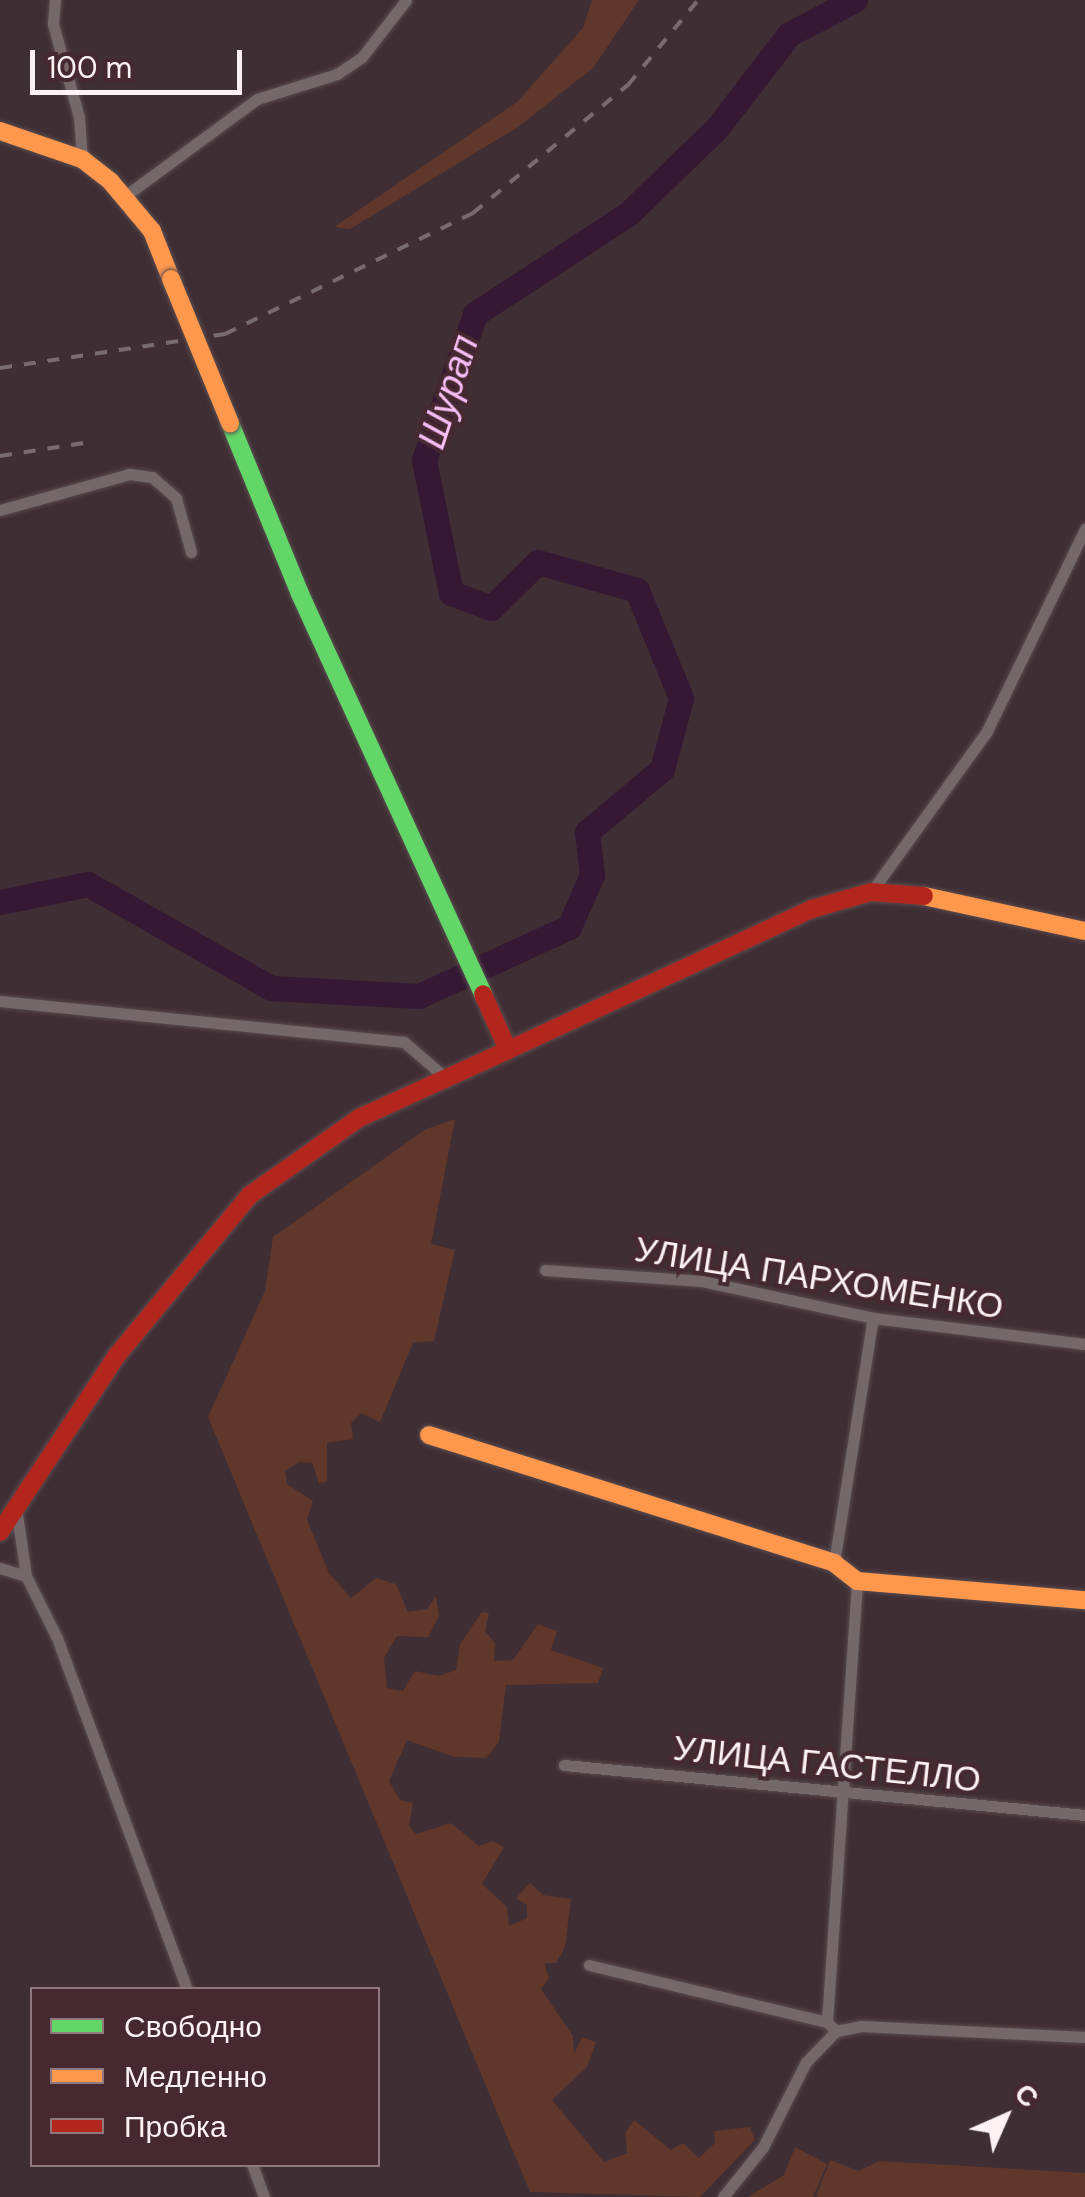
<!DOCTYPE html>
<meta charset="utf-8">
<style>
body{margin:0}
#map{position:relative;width:1085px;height:2197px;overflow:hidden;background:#3f2e33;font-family:"DM Sans",sans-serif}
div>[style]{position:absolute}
.green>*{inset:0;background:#5f372b}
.river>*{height:25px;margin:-12.5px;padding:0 12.5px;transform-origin:12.5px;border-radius:12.5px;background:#341834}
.roads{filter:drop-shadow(0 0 2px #584b4f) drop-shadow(0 0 2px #584b4f)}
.street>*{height:11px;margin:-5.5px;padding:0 5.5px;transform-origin:5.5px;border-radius:5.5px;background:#75686b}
.fast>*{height:18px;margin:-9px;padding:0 9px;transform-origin:9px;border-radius:9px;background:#63d668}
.slow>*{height:18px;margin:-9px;padding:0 9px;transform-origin:9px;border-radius:9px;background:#ff974d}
.jam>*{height:18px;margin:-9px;padding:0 9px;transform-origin:9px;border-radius:9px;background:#b3261e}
.rail>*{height:4px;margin-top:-2px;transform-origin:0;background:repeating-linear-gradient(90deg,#796c6f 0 12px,transparent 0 24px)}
.bridges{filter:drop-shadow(0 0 2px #584b4f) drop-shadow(0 0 2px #584b4f)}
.slow-bridge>*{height:18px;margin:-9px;padding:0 9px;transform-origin:9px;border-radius:9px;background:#ff974d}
span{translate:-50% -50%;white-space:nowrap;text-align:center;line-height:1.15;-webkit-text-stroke:8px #452830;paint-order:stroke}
.street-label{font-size:35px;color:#fdf1f3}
.water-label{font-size:38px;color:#f6bef6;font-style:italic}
.legend{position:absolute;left:30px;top:1987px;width:350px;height:180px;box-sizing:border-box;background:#452830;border:2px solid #8f787e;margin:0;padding:12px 18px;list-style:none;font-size:30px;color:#fdf1f3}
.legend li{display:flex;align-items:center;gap:20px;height:50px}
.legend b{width:50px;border:2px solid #8f787e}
.north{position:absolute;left:955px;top:2067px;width:100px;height:100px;-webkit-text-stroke:8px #452830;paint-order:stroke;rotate:45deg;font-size:28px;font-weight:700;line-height:40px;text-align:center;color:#fdf1f3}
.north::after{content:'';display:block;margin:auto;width:35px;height:45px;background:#fdf1f3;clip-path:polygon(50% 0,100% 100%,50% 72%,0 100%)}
.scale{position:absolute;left:30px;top:50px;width:212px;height:45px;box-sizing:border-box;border:5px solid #fdf1f3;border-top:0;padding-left:12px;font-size:30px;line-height:35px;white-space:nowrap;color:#fdf1f3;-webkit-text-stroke:8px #452830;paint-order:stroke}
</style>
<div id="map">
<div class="green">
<i style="clip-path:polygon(592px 0,639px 0,593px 68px,518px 127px,350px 229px,334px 227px,517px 102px,583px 28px)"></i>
<i style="clip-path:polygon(455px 1119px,431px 1244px,455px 1250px,434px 1341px,413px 1343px,380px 1422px,361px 1413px,351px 1423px,353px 1439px,327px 1443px,327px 1482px,319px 1483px,312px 1463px,299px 1462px,285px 1471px,287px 1484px,313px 1501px,307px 1520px,329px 1573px,351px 1598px,376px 1578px,396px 1584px,408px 1612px,427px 1609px,436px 1596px,439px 1616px,428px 1637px,397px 1636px,384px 1658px,387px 1688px,403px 1691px,415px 1671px,439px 1676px,456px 1670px,460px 1644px,482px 1612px,489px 1613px,485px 1631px,495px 1643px,494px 1661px,513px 1660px,538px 1624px,557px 1631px,551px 1650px,603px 1668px,598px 1683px,506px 1685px,499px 1742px,486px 1758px,454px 1757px,407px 1740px,389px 1781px,400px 1800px,413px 1803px,409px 1826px,416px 1834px,451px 1823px,479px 1846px,493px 1841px,504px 1847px,482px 1884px,507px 1907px,509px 1926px,527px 1918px,527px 1905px,516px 1898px,530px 1883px,543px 1895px,571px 1899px,565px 1947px,556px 1963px,544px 1963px,549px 1978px,541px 1989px,573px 2036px,574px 2054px,582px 2037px,596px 2042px,587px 2067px,552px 2100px,604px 2162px,627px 2153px,625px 2133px,634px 2120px,671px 2150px,683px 2143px,699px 2158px,715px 2143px,714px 2131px,750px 2127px,755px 2140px,700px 2197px,530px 2192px,208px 1417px,265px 1291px,273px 1237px,426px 1129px)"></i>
<i style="clip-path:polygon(795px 2147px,827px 2164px,813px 2197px,748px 2197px,784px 2175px)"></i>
<i style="clip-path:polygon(830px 2160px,859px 2171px,879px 2161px,1085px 2173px,1085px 2197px,816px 2197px)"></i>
</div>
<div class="river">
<i style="left:0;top:902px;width:90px;rotate:-11.6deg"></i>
<i style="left:88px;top:884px;width:210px;rotate:29.6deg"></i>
<i style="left:271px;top:988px;width:148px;rotate:3.1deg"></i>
<i style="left:419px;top:996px;width:165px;rotate:-24.7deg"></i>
<i style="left:569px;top:927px;width:57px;rotate:-66.1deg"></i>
<i style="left:592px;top:875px;width:43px;rotate:-96.6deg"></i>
<i style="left:587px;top:832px;width:98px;rotate:-40deg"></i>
<i style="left:662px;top:769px;width:73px;rotate:-75deg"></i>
<i style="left:681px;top:698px;width:117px;rotate:-112.2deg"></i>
<i style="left:637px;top:590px;width:103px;rotate:-164.2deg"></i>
<i style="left:538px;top:562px;width:66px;rotate:135.6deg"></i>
<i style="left:491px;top:608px;width:43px;rotate:-159.4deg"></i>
<i style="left:451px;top:593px;width:136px;rotate:-101.5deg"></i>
<i style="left:424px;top:460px;width:155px;rotate:-70.7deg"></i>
<i style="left:475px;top:314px;width:183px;rotate:-33.2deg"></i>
<i style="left:628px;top:214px;width:124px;rotate:-44deg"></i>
<i style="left:717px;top:128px;width:118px;rotate:-52.5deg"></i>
<i style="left:789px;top:34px;width:74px;rotate:-27.3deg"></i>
</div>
<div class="roads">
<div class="street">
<i style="left:55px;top:0;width:24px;rotate:95deg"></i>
<i style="left:53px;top:24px;width:97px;rotate:74.4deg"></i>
<i style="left:79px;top:117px;width:42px;rotate:85.9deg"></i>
<i style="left:125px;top:196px;width:164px;rotate:-36.3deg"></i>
<i style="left:257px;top:99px;width:84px;rotate:-17.4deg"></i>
<i style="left:337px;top:74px;width:30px;rotate:-34deg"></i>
<i style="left:362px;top:57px;width:72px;rotate:-52.3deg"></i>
<i style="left:0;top:510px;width:135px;rotate:-15.5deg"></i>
<i style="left:130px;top:474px;width:22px;rotate:8deg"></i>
<i style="left:152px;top:477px;width:32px;rotate:41deg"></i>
<i style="left:176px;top:498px;width:56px;rotate:74.5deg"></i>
<i style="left:871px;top:892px;width:198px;rotate:-54.2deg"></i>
<i style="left:987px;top:731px;width:225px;rotate:-64.1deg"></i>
<i style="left:0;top:1001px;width:406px;rotate:5.8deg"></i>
<i style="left:404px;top:1042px;width:57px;rotate:40.7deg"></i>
<i style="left:545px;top:1270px;width:157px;rotate:4deg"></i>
<i style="left:702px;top:1281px;width:175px;rotate:12.2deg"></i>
<i style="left:873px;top:1318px;width:214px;rotate:7deg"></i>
<i style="left:16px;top:1507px;width:70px;rotate:81.8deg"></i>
<i style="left:834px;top:1563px;width:248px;rotate:-81deg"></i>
<i style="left:0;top:1568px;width:27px;rotate:17deg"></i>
<i style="left:26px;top:1576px;width:69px;rotate:63.4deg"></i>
<i style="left:57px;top:1638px;width:375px;rotate:69.7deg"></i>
<i style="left:564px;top:1765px;width:523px;rotate:5.48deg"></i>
<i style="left:589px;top:1965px;width:245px;rotate:13.5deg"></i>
<i style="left:836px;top:2031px;width:13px;rotate:-135deg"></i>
<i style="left:827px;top:2022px;width:442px;rotate:-86.1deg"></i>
<i style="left:252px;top:2164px;width:35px;rotate:70deg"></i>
<i style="left:723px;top:2197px;width:64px;rotate:-51.3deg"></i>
<i style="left:763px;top:2147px;width:95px;rotate:-63.2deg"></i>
<i style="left:806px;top:2062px;width:43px;rotate:-45.9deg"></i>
<i style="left:836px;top:2031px;width:25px;rotate:-11deg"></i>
<i style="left:861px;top:2026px;width:224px;rotate:2.8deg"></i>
</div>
<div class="fast">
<i style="left:230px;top:423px;width:185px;rotate:67.7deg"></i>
<i style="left:300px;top:594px;width:440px;rotate:65.4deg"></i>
</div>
<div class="slow">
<i style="left:0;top:131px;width:87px;rotate:18.9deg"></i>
<i style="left:82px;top:159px;width:37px;rotate:38deg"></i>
<i style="left:111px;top:182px;width:64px;rotate:50.1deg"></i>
<i style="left:152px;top:231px;width:52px;rotate:68.4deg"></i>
<i style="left:924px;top:896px;width:165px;rotate:12.3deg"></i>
<i style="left:429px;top:1435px;width:425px;rotate:17.5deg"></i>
<i style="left:834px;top:1563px;width:29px;rotate:38deg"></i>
<i style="left:857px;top:1581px;width:229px;rotate:4.8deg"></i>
</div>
<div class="jam">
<i style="left:508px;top:1050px;width:335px;rotate:-24.9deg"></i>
<i style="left:812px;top:909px;width:61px;rotate:-16.1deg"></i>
<i style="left:871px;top:892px;width:53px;rotate:4.3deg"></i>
<i style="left:0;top:1532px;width:214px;rotate:-56.5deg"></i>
<i style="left:118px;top:1354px;width:207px;rotate:-50.3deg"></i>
<i style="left:250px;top:1195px;width:133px;rotate:-35.2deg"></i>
<i style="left:359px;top:1118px;width:164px;rotate:-24.5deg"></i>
<i style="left:508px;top:1050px;width:61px;rotate:-114.1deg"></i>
</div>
</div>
<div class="rail">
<i style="left:0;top:368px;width:228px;rotate:-8.6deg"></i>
<i style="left:225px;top:334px;width:276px;rotate:-26deg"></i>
<i style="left:473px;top:213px;width:201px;rotate:-39.6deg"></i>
<i style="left:628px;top:85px;width:110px;rotate:-50.5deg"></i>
<i style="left:0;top:456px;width:91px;rotate:-8.8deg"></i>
</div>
<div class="bridges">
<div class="slow-bridge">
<i style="left:171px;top:279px;width:156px;rotate:67.7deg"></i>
</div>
</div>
<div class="street-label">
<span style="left:819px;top:1278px;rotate:9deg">УЛИЦА ПАРХОМЕНКО</span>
<span style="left:827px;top:1764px;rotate:6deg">УЛИЦА ГАСТЕЛЛО</span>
</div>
<div class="water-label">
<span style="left:449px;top:392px;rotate:-72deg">Шурап</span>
</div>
<ul class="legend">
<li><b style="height:12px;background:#63d668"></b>Свободно</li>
<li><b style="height:12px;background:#ff974d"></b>Медленно</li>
<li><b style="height:12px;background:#b3261e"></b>Пробка</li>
</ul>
<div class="north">С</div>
<div class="scale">100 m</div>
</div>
